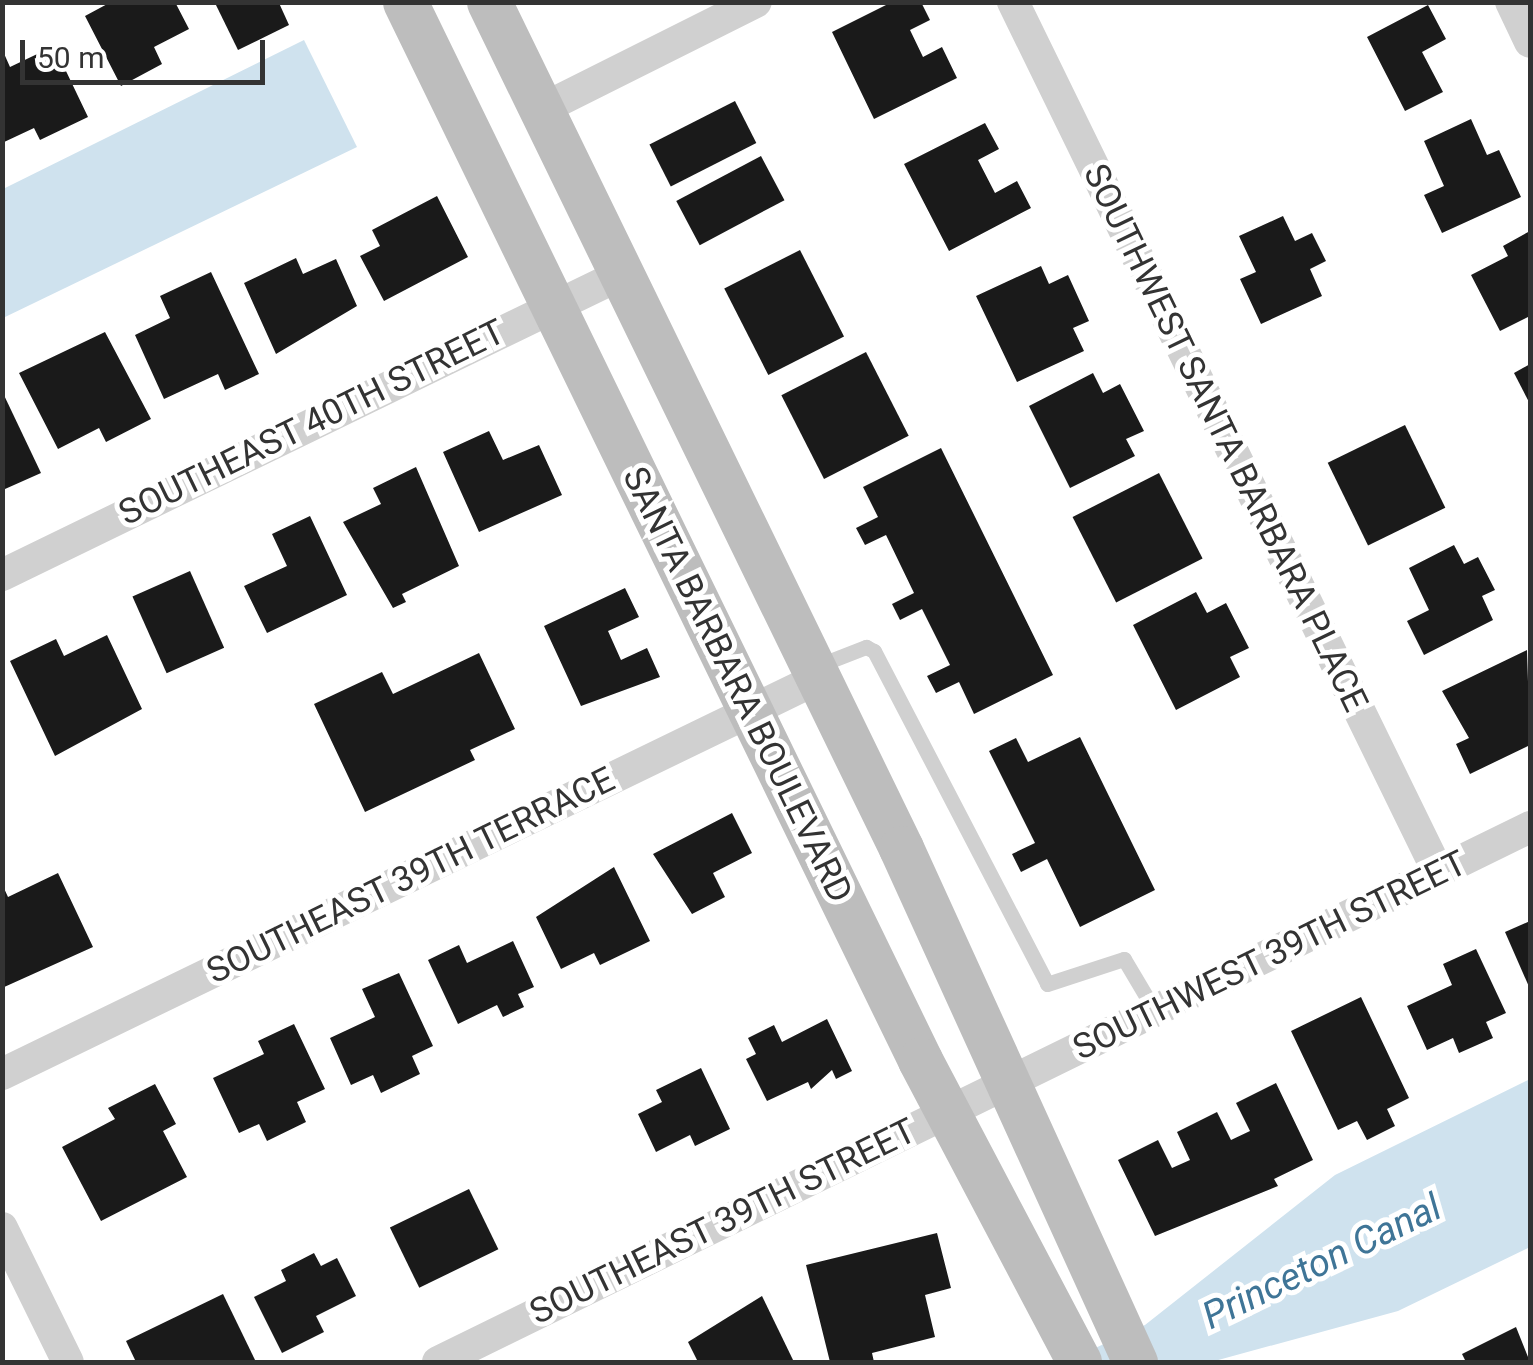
<!DOCTYPE html>
<style>
body{margin:0}
#map{position:relative;width:1533px;height:1365px;overflow:hidden;background:#fff;font-family:Roboto,sans-serif}
div>[style]{position:absolute}
.water>*{inset:0;background:#cfe2ee}
.building>*{inset:0;background:#1a1a1a;transform-origin:0 0}
.lane>*{height:15px;margin:-7.5px;padding:0 7.5px;transform-origin:7.5px;border-radius:7.5px;background:#d0d0d0}
.street>*{height:32px;margin:-16px;padding:0 16px;transform-origin:16px;border-radius:16px;background:#d0d0d0}
.secondary>*{height:45px;margin:-22.5px;padding:0 22.5px;transform-origin:22.5px;border-radius:22.5px;background:#bdbdbd}
span{translate:-50% -50%;white-space:nowrap;text-align:center;line-height:1.15;-webkit-text-stroke:10px #fff;paint-order:stroke}
.street-label{font-size:35px;color:#333}
.water-label{font-size:38px;color:#3f7597;font-style:italic}
.frame{position:absolute;inset:0;border:5px solid #333;pointer-events:none}
.scale{position:absolute;left:20px;top:40px;width:245px;height:45px;box-sizing:border-box;border:5px solid #333;border-top:0;padding-left:12px;font-size:30px;line-height:35px;white-space:nowrap;color:#333;-webkit-text-stroke:8px #fff;paint-order:stroke}
</style>
<div id="map">
<div class="water">
<i style="clip-path:polygon(304px 40px,357px 147px,3px 318px,3px 189px)"></i>
<i style="clip-path:polygon(1530px 1079px,1530px 1247px,1398px 1311px,1211px 1362px,1065px 1362px,1145px 1325px,1335px 1175px)"></i>
</div>
<div class="building">
<i style="clip-path:polygon(111px 2px,175px 2px,189px 29px,154px 47px,162px 64px,121px 86px,85px 16px)"></i>
<i style="clip-path:polygon(892px 2px,921px 2px,930px 20px,910px 30px,923px 57px,942px 47px,957px 78px,874px 119px,832px 32px)"></i>
<i style="clip-path:polygon(215px 3px,279px 3px,289px 25px,238px 50px)"></i>
<i style="clip-path:polygon(1428px 5px,1446px 39px,1422px 52px,1443px 92px,1405px 111px,1367px 37px)"></i>
<i style="clip-path:polygon(54px 46px,88px 117px,40px 140px,34px 128px,2px 143px,2px 49px,10px 67px)"></i>
<i style="left:735px;top:101px;width:47px;height:96px;rotate:63deg"></i>
<i style="clip-path:polygon(1471px 119px,1487px 155px,1499px 150px,1521px 197px,1442px 233px,1424px 195px,1444px 186px,1424px 141px)"></i>
<i style="clip-path:polygon(985px 123px,999px 149px,978px 160px,995px 193px,1017px 181px,1031px 208px,949px 251px,904px 164px)"></i>
<i style="left:761px;top:156px;width:50px;height:96px;rotate:62deg"></i>
<i style="clip-path:polygon(437px 196px,468px 257px,384px 301px,360px 256px,380px 246px,372px 230px)"></i>
<i style="clip-path:polygon(1283px 216px,1295px 241px,1312px 233px,1326px 261px,1310px 269px,1322px 296px,1261px 324px,1240px 279px,1256px 272px,1239px 236px)"></i>
<i style="clip-path:polygon(1530px 231px,1530px 316px,1500px 331px,1471px 275px,1508px 256px,1503px 246px)"></i>
<i style="left:800px;top:250px;width:97px;height:85px;rotate:63deg"></i>
<i style="clip-path:polygon(296px 258px,303px 274px,336px 259px,357px 306px,276px 354px,244px 283px)"></i>
<i style="clip-path:polygon(1041px 266px,1049px 284px,1068px 275px,1089px 321px,1073px 328px,1084px 351px,1017px 382px,976px 296px)"></i>
<i style="clip-path:polygon(211px 272px,259px 374px,225px 390px,218px 374px,164px 399px,135px 335px,170px 318px,160px 296px)"></i>
<i style="clip-path:polygon(105px 332px,151px 419px,106px 442px,99px 428px,58px 449px,19px 373px)"></i>
<i style="left:866px;top:352px;width:94px;height:95px;rotate:63deg"></i>
<i style="clip-path:polygon(1530px 364px,1530px 404px,1514px 373px)"></i>
<i style="clip-path:polygon(1093px 373px,1103px 393px,1120px 384px,1144px 431px,1126px 439px,1135px 456px,1070px 488px,1029px 406px)"></i>
<i style="clip-path:polygon(2px 391px,41px 473px,5px 489px,2px 485px)"></i>
<i style="left:1405px;top:425px;width:92px;height:86px;rotate:64deg"></i>
<i style="clip-path:polygon(489px 431px,503px 460px,539px 445px,562px 495px,479px 532px,443px 452px)"></i>
<i style="clip-path:polygon(941px 448px,1053px 675px,974px 714px,959px 682px,936px 693px,927px 676px,950px 665px,922px 609px,900px 620px,892px 604px,914px 593px,886px 535px,865px 545px,856px 528px,878px 517px,863px 487px)"></i>
<i style="clip-path:polygon(416px 467px,459px 566px,402px 594px,406px 602px,393px 608px,343px 522px,381px 504px,373px 488px)"></i>
<i style="left:1159px;top:473px;width:96px;height:97px;rotate:63deg"></i>
<i style="clip-path:polygon(310px 516px,347px 595px,267px 633px,244px 586px,287px 566px,272px 534px)"></i>
<i style="clip-path:polygon(1454px 545px,1464px 564px,1478px 557px,1495px 590px,1482px 596px,1493px 620px,1424px 655px,1407px 621px,1429px 610px,1409px 568px)"></i>
<i style="left:190px;top:571px;width:84px;height:63px;rotate:66deg"></i>
<i style="clip-path:polygon(625px 588px,639px 617px,608px 631px,621px 660px,647px 648px,660px 677px,581px 706px,544px 626px)"></i>
<i style="clip-path:polygon(1196px 592px,1207px 613px,1226px 603px,1249px 648px,1230px 657px,1240px 677px,1176px 710px,1133px 625px)"></i>
<i style="clip-path:polygon(107px 635px,142px 709px,55px 756px,10px 661px,56px 639px,64px 656px)"></i>
<i style="clip-path:polygon(1527px 650px,1530px 745px,1470px 774px,1456px 744px,1469px 738px,1442px 691px)"></i>
<i style="clip-path:polygon(479px 653px,515px 729px,470px 750px,475px 760px,365px 812px,314px 704px,382px 672px,393px 694px)"></i>
<i style="clip-path:polygon(1080px 737px,1155px 890px,1080px 927px,1047px 859px,1021px 872px,1012px 854px,1035px 843px,989px 751px,1016px 738px,1028px 762px)"></i>
<i style="clip-path:polygon(732px 813px,752px 853px,713px 873px,725px 897px,692px 914px,653px 854px)"></i>
<i style="clip-path:polygon(614px 867px,650px 941px,600px 965px,594px 953px,561px 969px,536px 917px)"></i>
<i style="clip-path:polygon(58px 873px,93px 947px,2px 988px,2px 884px,8px 897px)"></i>
<i style="clip-path:polygon(1530px 921px,1530px 989px,1505px 932px)"></i>
<i style="clip-path:polygon(513px 941px,534px 987px,518px 994px,524px 1007px,503px 1017px,497px 1005px,458px 1024px,428px 960px,459px 945px,467px 963px)"></i>
<i style="clip-path:polygon(1476px 949px,1506px 1013px,1486px 1022px,1493px 1038px,1459px 1053px,1453px 1038px,1427px 1050px,1407px 1006px,1452px 985px,1443px 964px)"></i>
<i style="clip-path:polygon(399px 973px,433px 1046px,412px 1056px,420px 1074px,381px 1093px,373px 1075px,351px 1085px,330px 1038px,375px 1017px,362px 989px)"></i>
<i style="clip-path:polygon(1361px 997px,1409px 1098px,1387px 1109px,1395px 1126px,1367px 1140px,1357px 1121px,1338px 1130px,1291px 1031px)"></i>
<i style="clip-path:polygon(827px 1019px,852px 1071px,836px 1079px,832px 1070px,811px 1089px,808px 1082px,767px 1101px,746px 1059px,756px 1054px,748px 1038px,774px 1025px,782px 1042px)"></i>
<i style="clip-path:polygon(294px 1024px,325px 1089px,297px 1102px,306px 1122px,267px 1141px,259px 1124px,239px 1133px,213px 1078px,264px 1054px,258px 1041px)"></i>
<i style="clip-path:polygon(701px 1068px,730px 1129px,695px 1146px,690px 1135px,656px 1152px,638px 1114px,662px 1102px,656px 1090px)"></i>
<i style="clip-path:polygon(1276px 1083px,1313px 1160px,1274px 1179px,1278px 1186px,1155px 1236px,1118px 1160px,1158px 1140px,1172px 1168px,1190px 1160px,1177px 1132px,1217px 1112px,1231px 1140px,1250px 1131px,1236px 1103px)"></i>
<i style="clip-path:polygon(155px 1084px,176px 1124px,163px 1131px,187px 1177px,101px 1221px,62px 1147px,115px 1119px,108px 1108px)"></i>
<i style="left:469px;top:1189px;width:67px;height:88px;rotate:64deg"></i>
<i style="clip-path:polygon(937px 1233px,951px 1288px,925px 1295px,935px 1337px,872px 1353px,874px 1362px,830px 1362px,806px 1265px)"></i>
<i style="clip-path:polygon(314px 1253px,321px 1266px,337px 1258px,356px 1296px,316px 1316px,324px 1332px,282px 1353px,254px 1297px,286px 1281px,281px 1270px)"></i>
<i style="clip-path:polygon(223px 1294px,256px 1362px,136px 1362px,126px 1341px)"></i>
<i style="clip-path:polygon(762px 1296px,794px 1362px,698px 1362px,688px 1342px)"></i>
<i style="clip-path:polygon(1516px 1327px,1530px 1362px,1466px 1362px,1462px 1354px)"></i>
</div>
<div class="lane">
<i style="left:817px;top:666px;width:53px;rotate:-21.2deg"></i>
<i style="left:866px;top:647px;width:9px;rotate:27deg"></i>
<i style="left:874px;top:651px;width:375px;rotate:62.5deg"></i>
<i style="left:1047px;top:984px;width:81px;rotate:-18deg"></i>
<i style="left:1124px;top:959px;width:63px;rotate:59.3deg"></i>
</div>
<div class="street">
<i style="left:1013px;top:2px;width:968px;rotate:63.96deg"></i>
<i style="left:1511px;top:2px;width:44px;rotate:64.6deg"></i>
<i style="left:542px;top:109px;width:239px;rotate:-26.6deg"></i>
<i style="left:2px;top:575px;width:689px;rotate:-25.9deg"></i>
<i style="left:2px;top:1074px;width:908px;rotate:-25.86deg"></i>
<i style="left:2px;top:1228px;width:149px;rotate:63.8deg"></i>
<i style="left:438px;top:1362px;width:1216px;rotate:-26.1deg"></i>
</div>
<div class="secondary">
<i style="left:405px;top:2px;width:1177px;rotate:64.04deg"></i>
<i style="left:920px;top:1060px;width:341px;rotate:62.2deg"></i>
<i style="left:489px;top:2px;width:941px;rotate:64.03deg"></i>
<i style="left:901px;top:848px;width:565px;rotate:65.52deg"></i>
</div>
<div class="street-label">
<span style="left:312px;top:423px;rotate:-26deg">SOUTHEAST 40TH STREET</span>
<span style="left:1225px;top:438px;rotate:64deg">SOUTHWEST SANTA BARBARA PLACE</span>
<span style="left:737px;top:685px;rotate:64deg">SANTA BARBARA BOULEVARD</span>
<span style="left:411px;top:876px;rotate:-26deg">SOUTHEAST 39TH TERRACE</span>
<span style="left:1270px;top:956px;rotate:-26deg">SOUTHWEST 39TH STREET</span>
<span style="left:723px;top:1222px;rotate:-26deg">SOUTHEAST 39TH STREET</span>
</div>
<div class="water-label">
<span style="left:1322px;top:1262px;rotate:-26deg">Princeton Canal</span>
</div>
<div class="frame"></div>
<div class="scale">50 m</div>
</div>
